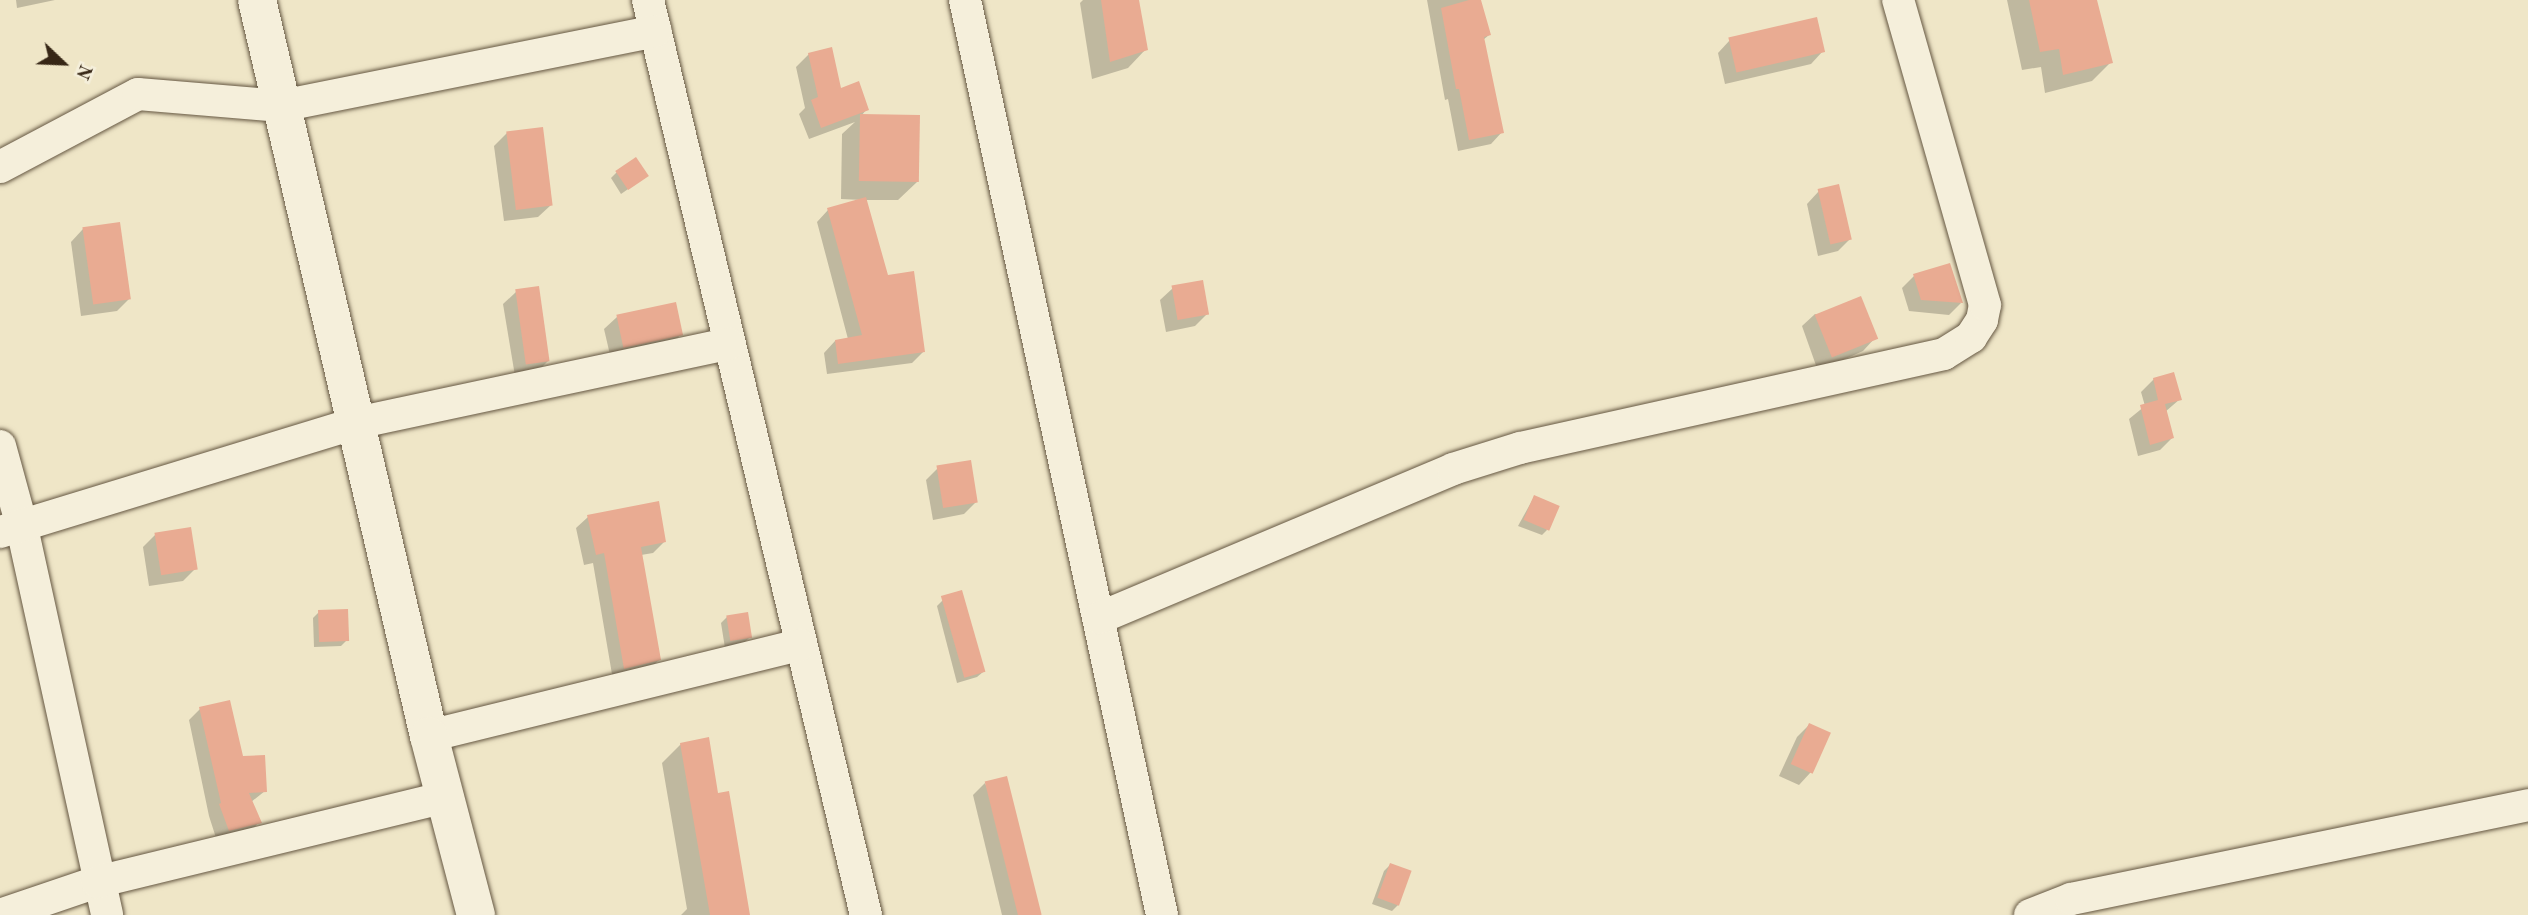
<!DOCTYPE html>
<style>
body{margin:0}
#map{position:relative;width:2528px;height:915px;overflow:hidden;background:#efe6c7;font-family:"Old Standard TT",serif}
div>[style]{position:absolute}
.shadow>*{inset:0;background:#0003}
.building>*{inset:0;background:#e9ab92;transform-origin:0 0}
.roads{filter:drop-shadow(0 0 2px #655742) drop-shadow(0 0 2px #655742)}
.minor>*{height:32px;margin:-16px;padding:0 16px;transform-origin:16px;border-radius:16px;background:#f5efdb}
.tertiary>*{height:38px;margin:-19px;padding:0 19px;transform-origin:19px;border-radius:19px;background:#f5efdb}
span{translate:-50% -50%;white-space:nowrap;text-align:center;line-height:1.15;-webkit-text-stroke:5px #f5efdb;paint-order:stroke}
.north{position:absolute;left:28px;top:28px;width:70px;height:70px;-webkit-text-stroke:5px #f5efdb;paint-order:stroke;rotate:113deg;font-size:19px;font-weight:700;line-height:28px;text-align:center;color:#372716}
.north::after{content:'';display:block;margin:auto;width:24px;height:32px;background:#372716;clip-path:polygon(50% 0,100% 100%,50% 72%,0 100%)}
</style>
<div id="map">
<div class="shadow">
<i style="clip-path:polygon(16px 0,55px 0,17px 8px)"></i>
<i style="clip-path:polygon(1083px 0,1137px 0,1146px 49px,1128px 68px,1092px 79px,1080px 3px)"></i>
<i style="clip-path:polygon(1427px 0,1480px 0,1489px 35px,1483px 40px,1502px 132px,1491px 144px,1458px 151px,1448px 99px,1445px 100px)"></i>
<i style="clip-path:polygon(2007px 0,2096px 0,2111px 62px,2092px 81px,2045px 93px,2041px 67px,2022px 70px)"></i>
<i style="clip-path:polygon(1730px 40px,1823px 51px,1811px 64px,1725px 84px,1718px 53px)"></i>
<i style="clip-path:polygon(809px 54px,840px 91px,867px 109px,861px 116px,917px 182px,898px 200px,865px 200px,887px 277px,924px 351px,912px 363px,827px 374px,824px 353px,835px 341px,848px 339px,817px 222px,828px 210px,862px 200px,841px 199px,842px 134px,855px 122px,809px 139px,799px 114px,805px 108px,796px 67px)"></i>
<i style="clip-path:polygon(507px 133px,551px 205px,538px 217px,504px 221px,494px 146px)"></i>
<i style="clip-path:polygon(617px 172px,647px 176px,621px 194px,611px 178px)"></i>
<i style="clip-path:polygon(1819px 191px,1850px 239px,1838px 251px,1818px 256px,1807px 204px)"></i>
<i style="clip-path:polygon(83px 229px,129px 299px,117px 311px,81px 316px,71px 242px)"></i>
<i style="clip-path:polygon(1914px 276px,1961px 303px,1949px 315px,1909px 311px,1902px 288px)"></i>
<i style="clip-path:polygon(1173px 288px,1207px 314px,1195px 326px,1166px 332px,1160px 300px)"></i>
<i style="clip-path:polygon(516px 292px,548px 361px,536px 373px,515px 376px,503px 304px)"></i>
<i style="clip-path:polygon(1815px 314px,1875px 338px,1863px 351px,1818px 371px,1802px 326px)"></i>
<i style="clip-path:polygon(617px 317px,681px 334px,669px 347px,611px 359px,604px 329px)"></i>
<i style="clip-path:polygon(2154px 379px,2180px 399px,2165px 412px,2172px 438px,2160px 450px,2138px 456px,2129px 419px,2145px 406px,2141px 392px)"></i>
<i style="clip-path:polygon(938px 468px,977px 501px,964px 514px,933px 520px,926px 480px)"></i>
<i style="clip-path:polygon(1534px 497px,1547px 530px,1542px 535px,1518px 526px)"></i>
<i style="clip-path:polygon(588px 517px,664px 542px,653px 553px,641px 555px,659px 660px,647px 671px,613px 680px,593px 563px,584px 565px,576px 528px)"></i>
<i style="clip-path:polygon(155px 535px,196px 568px,183px 581px,149px 586px,143px 547px)"></i>
<i style="clip-path:polygon(943px 600px,983px 672px,977px 677px,957px 683px,937px 606px)"></i>
<i style="clip-path:polygon(319px 612px,347px 640px,341px 646px,314px 647px,313px 618px)"></i>
<i style="clip-path:polygon(727px 617px,750px 637px,744px 643px,725px 648px,721px 623px)"></i>
<i style="clip-path:polygon(200px 709px,265px 791px,251px 802px,259px 822px,248px 834px,217px 841px,209px 816px,189px 720px)"></i>
<i style="clip-path:polygon(1809px 725px,1811px 772px,1799px 785px,1779px 776px,1797px 737px)"></i>
<i style="clip-path:polygon(681px 744px,716px 795px,748px 915px,681px 915px,687px 909px,662px 763px)"></i>
<i style="clip-path:polygon(985px 783px,1040px 915px,1002px 915px,973px 795px)"></i>
<i style="clip-path:polygon(1390px 865px,1398px 905px,1392px 911px,1372px 904px,1384px 871px)"></i>
</div>
<div class="building">
<i style="clip-path:polygon(1101px 0,1139px 0,1148px 50px,1110px 62px)"></i>
<i style="clip-path:polygon(1469px 0,1481px 0,1491px 35px,1484px 37px,1504px 133px,1469px 140px,1459px 89px,1456px 89px,1441px 8px)"></i>
<i style="clip-path:polygon(2029px 0,2097px 0,2113px 63px,2063px 75px,2059px 49px,2040px 52px)"></i>
<i style="left:1817px;top:17px;width:36px;height:91px;rotate:77deg"></i>
<i style="clip-path:polygon(832px 47px,841px 88px,859px 81px,869px 110px,821px 128px,811px 100px,818px 97px,808px 53px)"></i>
<i style="left:860px;top:114px;width:60px;height:67px;rotate:1deg"></i>
<i style="left:543px;top:127px;width:79px;height:37px;rotate:83deg"></i>
<i style="left:636px;top:157px;width:23px;height:25px;rotate:56deg"></i>
<i style="left:1839px;top:184px;width:57px;height:22px;rotate:77deg"></i>
<i style="clip-path:polygon(866px 197px,888px 275px,914px 271px,925px 352px,838px 364px,835px 340px,862px 335px,827px 208px)"></i>
<i style="left:120px;top:222px;width:78px;height:38px;rotate:82deg"></i>
<i style="clip-path:polygon(1950px 263px,1963px 303px,1921px 300px,1913px 274px)"></i>
<i style="left:1203px;top:280px;width:35px;height:32px;rotate:80deg"></i>
<i style="left:539px;top:286px;width:76px;height:24px;rotate:82deg"></i>
<i style="left:1861px;top:296px;width:46px;height:50px;rotate:68deg"></i>
<i style="left:676px;top:302px;width:34px;height:61px;rotate:78deg"></i>
<i style="clip-path:polygon(2174px 372px,2182px 400px,2165px 404px,2174px 438px,2150px 445px,2140px 405px,2158px 400px,2153px 378px)"></i>
<i style="left:971px;top:460px;width:43px;height:35px;rotate:81deg"></i>
<i style="left:1534px;top:495px;width:28px;height:27px;rotate:23deg"></i>
<i style="clip-path:polygon(659px 501px,666px 542px,641px 547px,661px 660px,624px 669px,604px 553px,596px 555px,587px 515px)"></i>
<i style="left:191px;top:527px;width:43px;height:37px;rotate:81deg"></i>
<i style="left:962px;top:590px;width:85px;height:22px;rotate:74deg"></i>
<i style="left:348px;top:609px;width:32px;height:30px;rotate:88deg"></i>
<i style="left:748px;top:612px;width:26px;height:22px;rotate:81deg"></i>
<i style="clip-path:polygon(230px 700px,243px 756px,265px 755px,267px 792px,249px 793px,262px 823px,229px 831px,219px 804px,221px 803px,199px 707px)"></i>
<i style="left:1809px;top:723px;width:24px;height:45px;rotate:24deg"></i>
<i style="clip-path:polygon(709px 737px,718px 793px,729px 791px,750px 915px,710px 915px,680px 743px)"></i>
<i style="left:1007px;top:776px;width:143px;height:23px;rotate:76deg"></i>
<i style="left:1390px;top:863px;width:23px;height:37px;rotate:20deg"></i>
</div>
<div class="roads">
<div class="minor">
<i style="left:648px;top:0;width:941px;rotate:76.6deg"></i>
<i style="left:965px;top:0;width:936px;rotate:77.85deg"></i>
<i style="left:0;top:167px;width:156px;rotate:-27.9deg"></i>
<i style="left:138px;top:94px;width:144px;rotate:4.8deg"></i>
<i style="left:281px;top:106px;width:382px;rotate:-11.3deg"></i>
<i style="left:0;top:446px;width:80px;rotate:74.7deg"></i>
<i style="left:21px;top:523px;width:401px;rotate:77.6deg"></i>
<i style="left:0;top:532px;width:372px;rotate:-17deg"></i>
<i style="left:356px;top:423px;width:381px;rotate:-12deg"></i>
<i style="left:1099px;top:618px;width:384px;rotate:-22.8deg"></i>
<i style="left:1453px;top:469px;width:70px;rotate:-17.4deg"></i>
<i style="left:1520px;top:448px;width:434px;rotate:-12.5deg"></i>
<i style="left:1944px;top:354px;width:32px;rotate:-32deg"></i>
<i style="left:1971px;top:337px;width:20px;rotate:-57deg"></i>
<i style="left:1982px;top:320px;width:15px;rotate:-79deg"></i>
<i style="left:1985px;top:305px;width:317px;rotate:-105.9deg"></i>
<i style="left:429px;top:736px;width:382px;rotate:-13.8deg"></i>
<i style="left:0;top:915px;width:102px;rotate:-18.8deg"></i>
<i style="left:97px;top:882px;width:358px;rotate:-13.7deg"></i>
<i style="left:2030px;top:915px;width:44px;rotate:-21.3deg"></i>
<i style="left:2071px;top:899px;width:467px;rotate:-11.6deg"></i>
</div>
<div class="tertiary">
<i style="left:257px;top:0;width:756px;rotate:76.85deg"></i>
<i style="left:429px;top:736px;width:185px;rotate:75.3deg"></i>
</div>
</div>
<div class="north">N</div>
</div>
